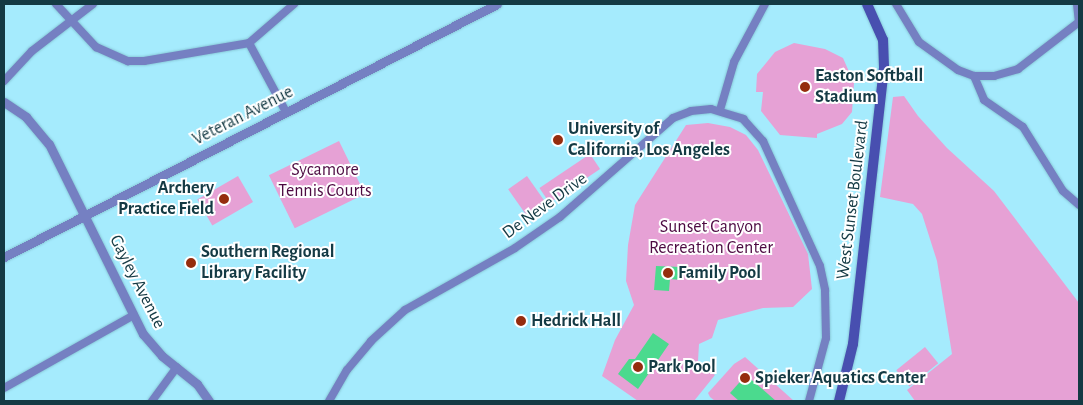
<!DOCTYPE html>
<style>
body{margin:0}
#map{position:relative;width:1083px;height:405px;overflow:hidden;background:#a5ebfd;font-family:"Alegreya Sans",sans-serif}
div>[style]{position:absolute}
.green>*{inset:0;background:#e6a1d5;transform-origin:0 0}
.water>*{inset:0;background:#4bda8e}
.roads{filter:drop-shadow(0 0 1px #88c8d8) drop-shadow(0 0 1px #88c8d8)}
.minor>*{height:8px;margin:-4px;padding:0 4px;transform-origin:4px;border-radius:4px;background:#7580c2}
.tertiary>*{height:9px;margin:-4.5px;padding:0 4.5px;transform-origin:4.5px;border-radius:4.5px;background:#7580c2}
.secondary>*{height:10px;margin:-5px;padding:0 5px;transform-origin:5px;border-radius:5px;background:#484fb0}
.dots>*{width:14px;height:14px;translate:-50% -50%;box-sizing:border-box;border:2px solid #fff;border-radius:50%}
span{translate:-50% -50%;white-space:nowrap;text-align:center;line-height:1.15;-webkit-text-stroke:4px #fff;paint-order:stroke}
.poi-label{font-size:18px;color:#143a44;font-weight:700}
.left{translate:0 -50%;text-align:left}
.right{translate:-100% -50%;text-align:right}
.street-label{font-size:18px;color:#143a44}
.park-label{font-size:18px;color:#4d0a42}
.frame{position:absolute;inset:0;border:5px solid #143a44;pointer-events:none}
</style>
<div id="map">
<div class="green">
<i style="clip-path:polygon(794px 43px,825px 49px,843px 58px,854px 83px,852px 112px,842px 124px,817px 134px,817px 138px,780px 135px,761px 111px,763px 92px,756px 92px,757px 74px,775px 52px)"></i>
<i style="clip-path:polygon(904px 96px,918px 116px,947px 148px,994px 191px,1079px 303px,1079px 401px,915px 401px,907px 390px,952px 354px,937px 261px,922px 214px,913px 204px,880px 197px,893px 97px)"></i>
<i style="clip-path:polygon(708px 123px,730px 127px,746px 135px,758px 150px,808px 254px,812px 289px,793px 307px,763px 308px,718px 320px,712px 338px,699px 344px,698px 361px,715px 375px,694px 401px,638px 401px,602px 376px,615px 340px,634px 305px,626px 281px,628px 245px,635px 205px,686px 125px)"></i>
<i style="left:339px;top:141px;width:59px;height:78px;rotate:64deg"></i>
<i style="left:590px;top:154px;width:18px;height:61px;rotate:56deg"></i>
<i style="left:238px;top:176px;width:30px;height:47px;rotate:60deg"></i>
<i style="left:527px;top:176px;width:33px;height:23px;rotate:55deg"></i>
<i style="left:925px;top:347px;width:21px;height:37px;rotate:51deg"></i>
<i style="clip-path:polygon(745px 357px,794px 401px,715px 401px,710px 397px,708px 393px,734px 364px)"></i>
</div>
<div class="water">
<i style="clip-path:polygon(656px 266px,681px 267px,681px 280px,670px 279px,669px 291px,654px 290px)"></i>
<i style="clip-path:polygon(653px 333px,669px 344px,638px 389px,618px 374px,629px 359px,635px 359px)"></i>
<i style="clip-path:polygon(746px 375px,776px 401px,739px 401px,730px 393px)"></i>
</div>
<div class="roads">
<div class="minor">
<i style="left:56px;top:4px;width:59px;rotate:47.1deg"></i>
<i style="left:96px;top:47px;width:35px;rotate:24deg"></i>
<i style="left:128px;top:61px;width:16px"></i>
<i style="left:144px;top:61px;width:107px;rotate:-9.7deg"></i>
<i style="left:249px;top:43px;width:78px;rotate:61.8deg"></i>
<i style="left:896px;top:4px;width:44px;rotate:58.8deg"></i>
<i style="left:919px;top:42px;width:48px;rotate:35.7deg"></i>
<i style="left:958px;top:70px;width:17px;rotate:21deg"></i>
<i style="left:974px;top:76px;width:20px"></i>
<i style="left:994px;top:76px;width:25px;rotate:-16deg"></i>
<i style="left:1018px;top:69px;width:77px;rotate:-37.6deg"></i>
<i style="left:1077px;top:4px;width:18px;rotate:84deg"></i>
<i style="left:249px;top:43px;width:60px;rotate:-40.9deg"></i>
<i style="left:974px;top:76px;width:26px;rotate:67deg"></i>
<i style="left:984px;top:100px;width:47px;rotate:34.7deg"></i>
<i style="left:1023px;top:127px;width:75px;rotate:58deg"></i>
<i style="left:1063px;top:191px;width:21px;rotate:41deg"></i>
<i style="left:4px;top:81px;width:41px;rotate:-47deg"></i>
<i style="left:32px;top:51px;width:77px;rotate:-37.6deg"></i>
<i style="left:720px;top:110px;width:50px;rotate:-73.7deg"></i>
<i style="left:734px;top:62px;width:66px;rotate:-61.9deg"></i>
<i style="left:4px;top:388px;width:149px;rotate:-29.3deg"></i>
<i style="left:152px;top:401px;width:42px;rotate:-53.7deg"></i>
<i style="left:329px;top:401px;width:36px;rotate:-60deg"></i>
<i style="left:347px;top:370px;width:38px;rotate:-50deg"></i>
<i style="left:371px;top:341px;width:46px;rotate:-42.4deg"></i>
<i style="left:405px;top:310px;width:126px;rotate:-29.4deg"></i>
<i style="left:515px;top:248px;width:55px;rotate:-34.6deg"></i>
<i style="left:560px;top:217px;width:150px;rotate:-41.2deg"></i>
<i style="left:673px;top:118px;width:19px;rotate:-21deg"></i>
<i style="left:691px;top:111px;width:20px;rotate:-6deg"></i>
<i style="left:711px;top:109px;width:34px;rotate:17deg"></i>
<i style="left:743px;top:119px;width:30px;rotate:48deg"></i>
<i style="left:763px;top:141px;width:137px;rotate:65.5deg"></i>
<i style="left:820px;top:266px;width:25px;rotate:78deg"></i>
<i style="left:825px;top:290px;width:48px;rotate:88.8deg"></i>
<i style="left:826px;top:338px;width:65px;rotate:105.1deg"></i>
</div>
<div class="tertiary">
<i style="left:4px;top:102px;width:27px;rotate:34deg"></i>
<i style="left:26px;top:117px;width:35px;rotate:50deg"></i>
<i style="left:49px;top:144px;width:212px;rotate:63.7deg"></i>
<i style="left:143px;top:334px;width:29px;rotate:49deg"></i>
<i style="left:162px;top:356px;width:45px;rotate:38.7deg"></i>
<i style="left:197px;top:384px;width:21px;rotate:55deg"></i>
<i style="left:4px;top:257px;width:554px;rotate:-27.17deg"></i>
</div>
<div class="secondary">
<i style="left:839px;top:401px;width:59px;rotate:-76.2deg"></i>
<i style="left:853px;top:344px;width:279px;rotate:-83.6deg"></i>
<i style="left:884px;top:67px;width:27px;rotate:-92deg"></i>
<i style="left:883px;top:40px;width:39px;rotate:-114deg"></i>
</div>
</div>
<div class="dots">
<i style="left:805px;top:87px;background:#952d0e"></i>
<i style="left:558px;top:140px;background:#952d0e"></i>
<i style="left:224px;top:199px;background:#952d0e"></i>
<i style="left:191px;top:263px;background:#952d0e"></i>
<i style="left:668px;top:273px;background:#952d0e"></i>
<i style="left:521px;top:321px;background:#952d0e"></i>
<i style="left:638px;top:367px;background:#952d0e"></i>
<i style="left:745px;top:378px;background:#952d0e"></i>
</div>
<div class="poi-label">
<span class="left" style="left:815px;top:87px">Easton Softball<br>Stadium</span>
<span class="left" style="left:568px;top:140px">University of<br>California, Los Angeles</span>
<span class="right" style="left:214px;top:199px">Archery<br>Practice Field</span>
<span class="left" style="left:201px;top:263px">Southern Regional<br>Library Facility</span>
<span class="left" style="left:678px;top:273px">Family Pool</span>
<span class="left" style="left:531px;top:321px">Hedrick Hall</span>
<span class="left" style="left:648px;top:367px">Park Pool</span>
<span class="left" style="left:755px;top:378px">Spieker Aquatics Center</span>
</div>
<div class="street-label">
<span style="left:243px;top:116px;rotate:-27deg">Veteran Avenue</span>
<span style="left:853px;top:200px;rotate:-83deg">West Sunset Boulevard</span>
<span style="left:545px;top:206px;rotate:-36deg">De Neve Drive</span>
<span style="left:137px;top:282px;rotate:63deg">Gayley Avenue</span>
</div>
<div class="park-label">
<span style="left:325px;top:181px">Sycamore<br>Tennis Courts</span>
<span style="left:711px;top:238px">Sunset Canyon<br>Recreation Center</span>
</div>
<div class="frame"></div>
</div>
